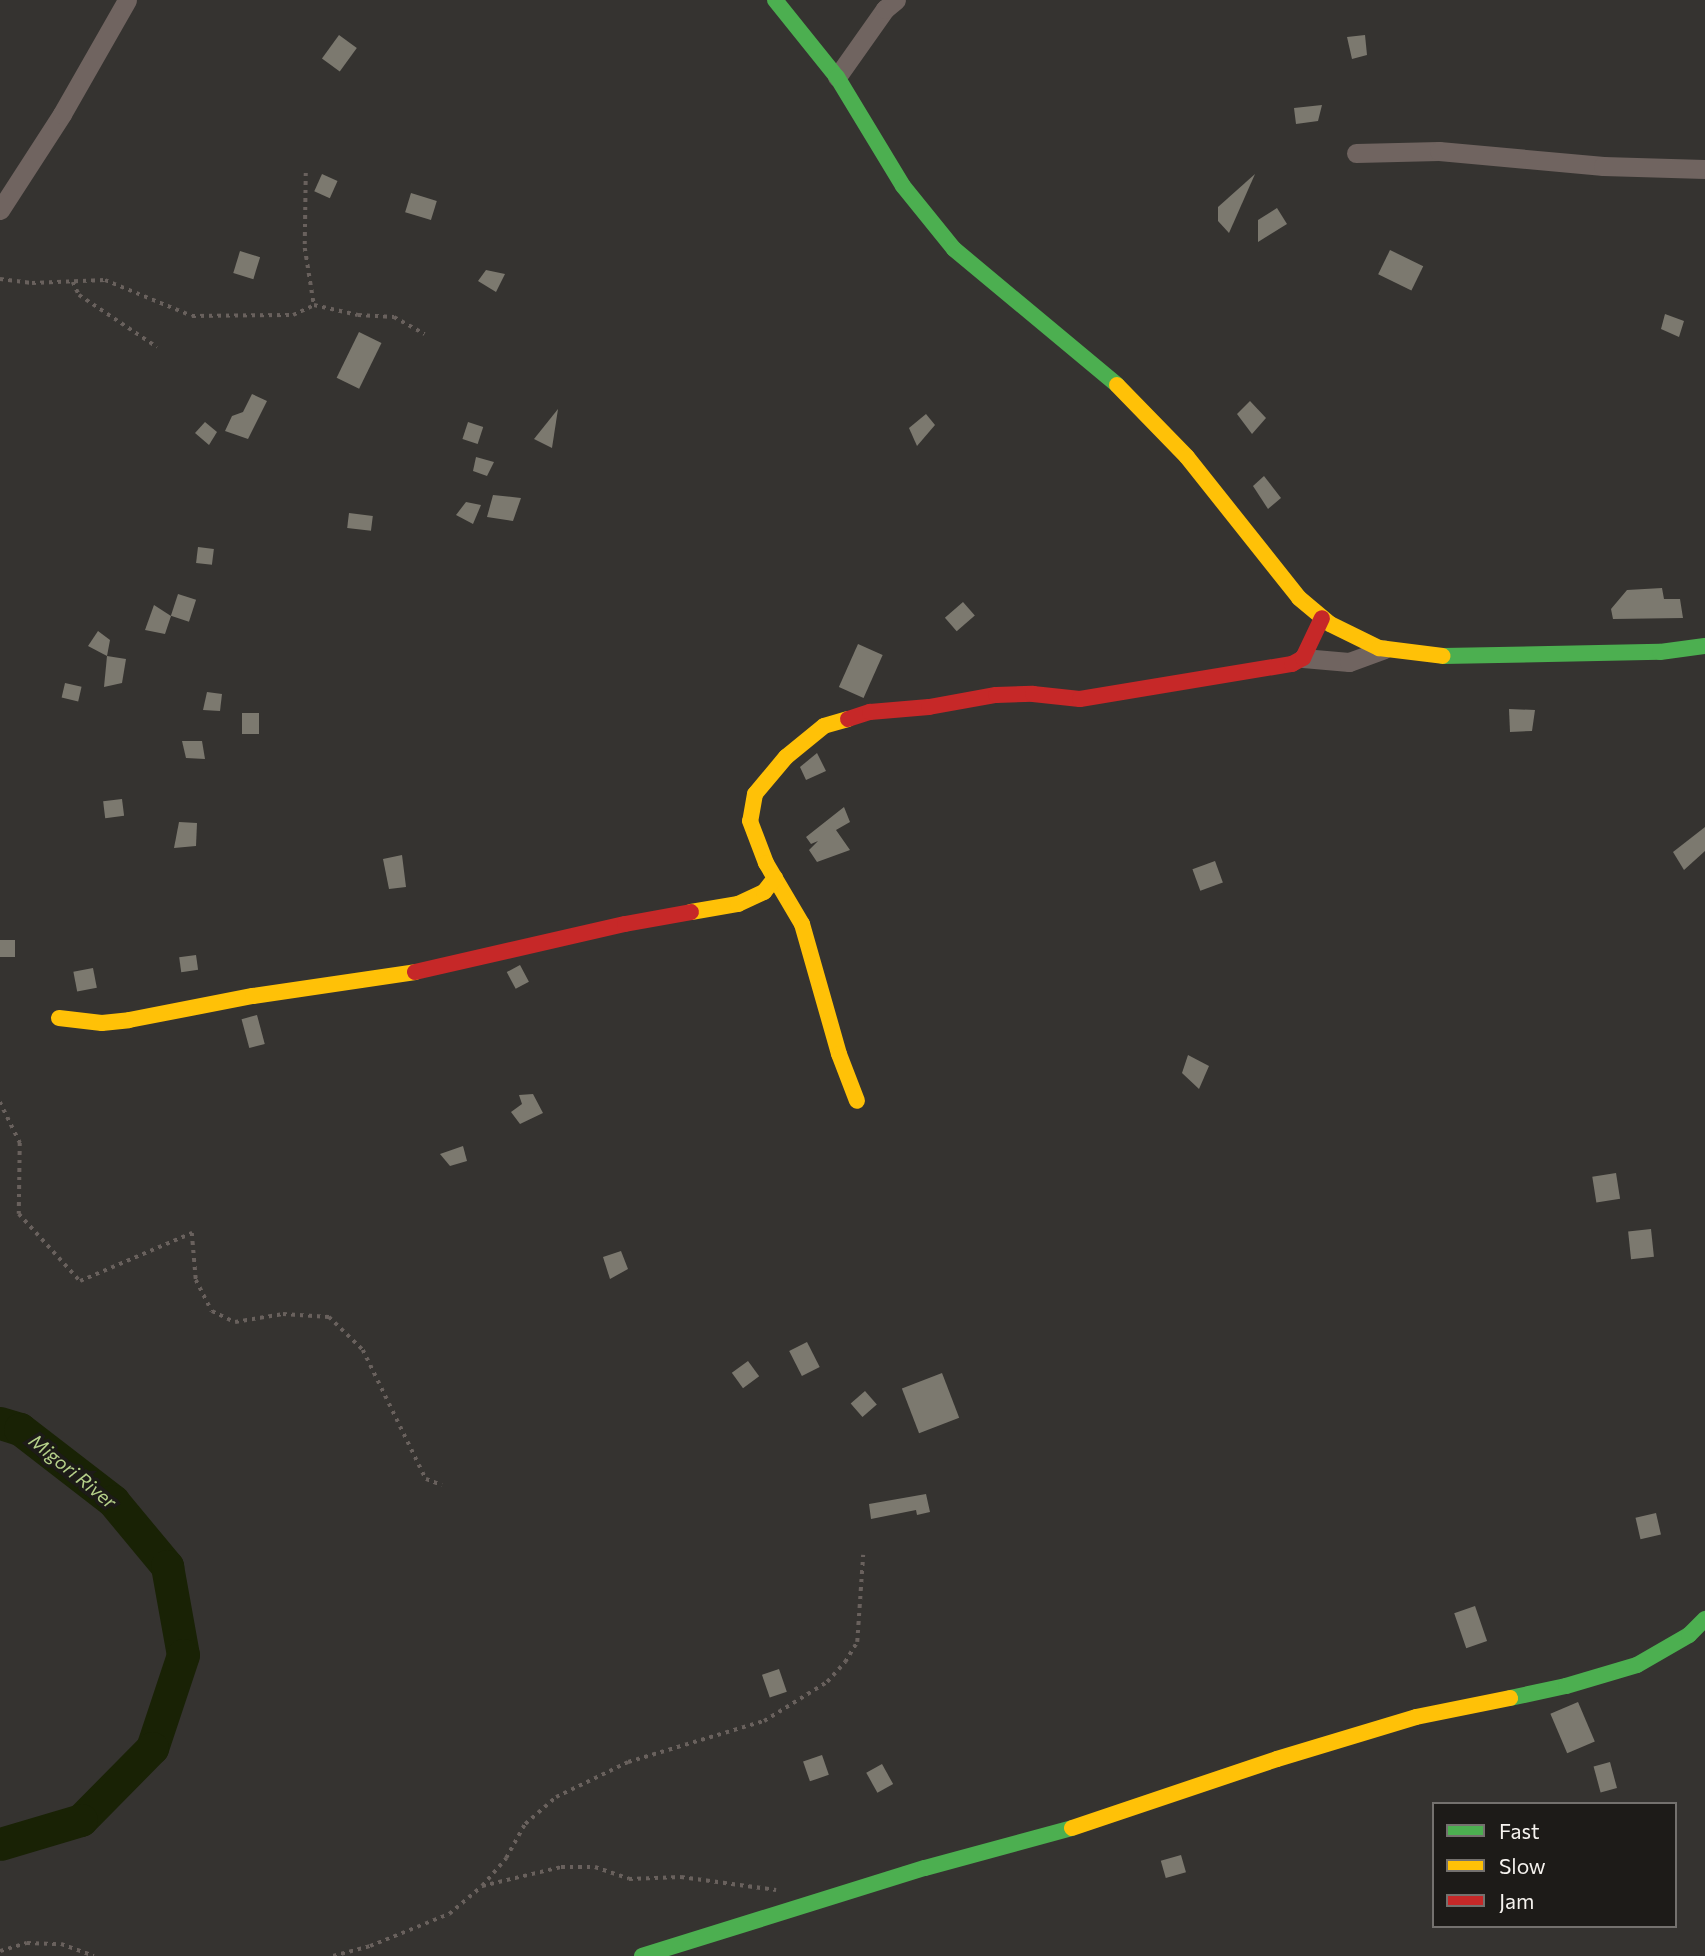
<!DOCTYPE html>
<style>
body{margin:0}
#map{position:relative;width:1705px;height:1956px;overflow:hidden;background:#353330;font-family:Commissioner,sans-serif}
div>[style]{position:absolute}
.river>*{height:33px;margin:-16.5px;padding:0 16.5px;transform-origin:16.5px;border-radius:16.5px;background:#192205}
.building>*{inset:0;background:#7c796f;transform-origin:0 0}
.path>*{height:3.5px;margin-top:-1.75px;transform-origin:0;background:repeating-linear-gradient(90deg,#69615d 0 3.5px,transparent 0 8.5px)}
.street>*{height:19px;margin:-9.5px;padding:0 9.5px;transform-origin:9.5px;border-radius:9.5px;background:#706460}
.fast>*{height:16px;margin:-8px;padding:0 8px;transform-origin:8px;border-radius:8px;background:#4caf50}
.slow>*{height:16px;margin:-8px;padding:0 8px;transform-origin:8px;border-radius:8px;background:#ffc107}
.jam>*{height:16px;margin:-8px;padding:0 8px;transform-origin:8px;border-radius:8px;background:#c62828}
span{translate:-50% -50%;white-space:nowrap;text-align:center;line-height:1.15;-webkit-text-stroke:7px #1d1b18;paint-order:stroke}
.water-label{font-size:19px;color:#b5d089;font-style:italic}
.legend{position:absolute;left:1432px;top:1802px;width:245px;height:126px;box-sizing:border-box;background:#1d1b18;border:2px solid #74716e;margin:0;padding:9px 12px;list-style:none;font-size:21px;color:#f6f3ef}
.legend li{display:flex;align-items:center;gap:14px;height:35px}
.legend b{width:35px;border:2px solid #74716e}
</style>
<div id="map">
<div class="river">
<i style="left:0;top:1423px;width:21px;rotate:17deg"></i>
<i style="left:20px;top:1429px;width:118px;rotate:37.7deg"></i>
<i style="left:113px;top:1501px;width:85px;rotate:50.3deg"></i>
<i style="left:167px;top:1566px;width:90px;rotate:79.8deg"></i>
<i style="left:183px;top:1655px;width:98px;rotate:108.4deg"></i>
<i style="left:152px;top:1748px;width:101px;rotate:134.6deg"></i>
<i style="left:81px;top:1820px;width:84px;rotate:163.5deg"></i>
</div>
<div class="building">
<i style="left:339px;top:35px;width:22px;height:29px;rotate:36deg"></i>
<i style="clip-path:polygon(1365px 35px,1367px 55px,1352px 59px,1347px 37px)"></i>
<i style="clip-path:polygon(1322px 105px,1318px 121px,1296px 124px,1294px 108px)"></i>
<i style="left:322px;top:174px;width:17px;height:19px;rotate:24deg"></i>
<i style="clip-path:polygon(1255px 174px,1229px 233px,1218px 221px,1218px 207px)"></i>
<i style="left:411px;top:193px;width:27px;height:20px;rotate:17deg"></i>
<i style="clip-path:polygon(1277px 208px,1287px 224px,1258px 242px,1258px 220px)"></i>
<i style="left:1390px;top:250px;width:37px;height:27px;rotate:26deg"></i>
<i style="left:240px;top:251px;width:21px;height:23px;rotate:17deg"></i>
<i style="clip-path:polygon(486px 270px,505px 274px,496px 292px,478px 281px)"></i>
<i style="clip-path:polygon(1665px 314px,1684px 321px,1679px 337px,1661px 329px)"></i>
<i style="left:359px;top:332px;width:25px;height:51px;rotate:26deg"></i>
<i style="clip-path:polygon(252px 394px,267px 401px,248px 439px,225px 431px,232px 416px,243px 412px)"></i>
<i style="clip-path:polygon(1250px 401px,1266px 418px,1252px 434px,1237px 414px)"></i>
<i style="clip-path:polygon(558px 409px,552px 448px,534px 439px)"></i>
<i style="clip-path:polygon(926px 414px,935px 425px,917px 446px,909px 428px)"></i>
<i style="clip-path:polygon(205px 422px,217px 432px,209px 445px,195px 433px)"></i>
<i style="left:468px;top:422px;width:16px;height:18px;rotate:18deg"></i>
<i style="clip-path:polygon(476px 457px,494px 462px,487px 476px,473px 471px)"></i>
<i style="clip-path:polygon(1264px 476px,1281px 498px,1268px 509px,1253px 486px)"></i>
<i style="clip-path:polygon(493px 495px,521px 498px,513px 521px,487px 517px)"></i>
<i style="clip-path:polygon(466px 502px,481px 505px,473px 524px,456px 515px)"></i>
<i style="left:349px;top:513px;width:24px;height:15px;rotate:7deg"></i>
<i style="left:198px;top:547px;width:16px;height:16px;rotate:7deg"></i>
<i style="clip-path:polygon(1662px 588px,1664px 599px,1680px 599px,1683px 618px,1613px 619px,1611px 609px,1627px 590px)"></i>
<i style="left:178px;top:594px;width:19px;height:23px;rotate:18deg"></i>
<i style="left:963px;top:602px;width:18px;height:24px;rotate:49deg"></i>
<i style="clip-path:polygon(154px 605px,171px 616px,165px 634px,145px 630px)"></i>
<i style="clip-path:polygon(98px 631px,110px 640px,107px 656px,88px 646px)"></i>
<i style="left:858px;top:644px;width:27px;height:47px;rotate:24deg"></i>
<i style="clip-path:polygon(107px 656px,126px 659px,122px 683px,104px 687px)"></i>
<i style="left:65px;top:683px;width:17px;height:15px;rotate:13deg"></i>
<i style="clip-path:polygon(207px 692px,222px 694px,220px 711px,203px 710px)"></i>
<i style="clip-path:polygon(1509px 709px,1535px 710px,1532px 731px,1510px 732px)"></i>
<i style="left:242px;top:713px;width:17px;height:21px"></i>
<i style="clip-path:polygon(182px 741px,202px 741px,205px 759px,186px 758px)"></i>
<i style="clip-path:polygon(817px 753px,826px 771px,806px 780px,800px 767px)"></i>
<i style="left:122px;top:799px;width:17px;height:19px;rotate:83deg"></i>
<i style="clip-path:polygon(844px 807px,850px 822px,836px 830px,850px 850px,817px 862px,809px 850px,818px 841px,811px 844px,806px 837px)"></i>
<i style="clip-path:polygon(179px 822px,197px 823px,196px 846px,174px 848px)"></i>
<i style="clip-path:polygon(1705px 827px,1705px 851px,1684px 870px,1673px 852px)"></i>
<i style="clip-path:polygon(402px 855px,406px 887px,389px 889px,383px 859px)"></i>
<i style="left:1215px;top:861px;width:23px;height:24px;rotate:70deg"></i>
<i style="left:15px;top:940px;width:17px;height:15px;rotate:90deg"></i>
<i style="left:196px;top:955px;width:15px;height:17px;rotate:82deg"></i>
<i style="left:520px;top:965px;width:19px;height:15px;rotate:62deg"></i>
<i style="left:93px;top:968px;width:20px;height:20px;rotate:79deg"></i>
<i style="left:257px;top:1015px;width:30px;height:16px;rotate:75deg"></i>
<i style="clip-path:polygon(1188px 1055px,1209px 1066px,1199px 1089px,1182px 1073px)"></i>
<i style="clip-path:polygon(533px 1094px,543px 1113px,520px 1124px,511px 1112px,522px 1104px,519px 1095px)"></i>
<i style="clip-path:polygon(463px 1146px,467px 1161px,450px 1166px,440px 1154px)"></i>
<i style="left:1616px;top:1173px;width:26px;height:24px;rotate:81deg"></i>
<i style="left:1651px;top:1229px;width:28px;height:23px;rotate:84deg"></i>
<i style="clip-path:polygon(621px 1251px,628px 1269px,610px 1279px,603px 1257px)"></i>
<i style="left:807px;top:1342px;width:28px;height:20px;rotate:63deg"></i>
<i style="left:748px;top:1361px;width:19px;height:20px;rotate:54deg"></i>
<i style="left:942px;top:1373px;width:48px;height:43px;rotate:69deg"></i>
<i style="left:865px;top:1391px;width:18px;height:19px;rotate:49deg"></i>
<i style="clip-path:polygon(926px 1494px,930px 1512px,917px 1515px,916px 1510px,871px 1519px,869px 1504px)"></i>
<i style="left:1656px;top:1513px;width:22px;height:21px;rotate:77deg"></i>
<i style="left:1475px;top:1606px;width:37px;height:22px;rotate:71deg"></i>
<i style="left:779px;top:1669px;width:24px;height:18px;rotate:71deg"></i>
<i style="left:1578px;top:1702px;width:43px;height:30px;rotate:67deg"></i>
<i style="left:822px;top:1755px;width:21px;height:20px;rotate:71deg"></i>
<i style="left:1610px;top:1762px;width:27px;height:17px;rotate:75deg"></i>
<i style="left:882px;top:1764px;width:23px;height:18px;rotate:61deg"></i>
<i style="left:1181px;top:1855px;width:18px;height:21px;rotate:74deg"></i>
</div>
<div class="path">
<i style="left:306px;top:173px;width:75px;rotate:90.8deg"></i>
<i style="left:305px;top:248px;width:58px;rotate:81deg"></i>
<i style="left:0;top:279px;width:32px;rotate:7deg"></i>
<i style="left:32px;top:283px;width:73px;rotate:-2.4deg"></i>
<i style="left:105px;top:280px;width:94px;rotate:22.5deg"></i>
<i style="left:192px;top:316px;width:101px;rotate:-0.6deg"></i>
<i style="left:293px;top:315px;width:23px;rotate:-25deg"></i>
<i style="left:314px;top:305px;width:45px;rotate:12.8deg"></i>
<i style="left:358px;top:315px;width:36px;rotate:3deg"></i>
<i style="left:394px;top:317px;width:35px;rotate:29deg"></i>
<i style="left:73px;top:282px;width:14px;rotate:65deg"></i>
<i style="left:79px;top:295px;width:94px;rotate:33.7deg"></i>
<i style="left:0;top:1102px;width:46px;rotate:64deg"></i>
<i style="left:20px;top:1143px;width:71px;rotate:90.8deg"></i>
<i style="left:19px;top:1214px;width:91px;rotate:47.7deg"></i>
<i style="left:80px;top:1281px;width:122px;rotate:-23.2deg"></i>
<i style="left:192px;top:1233px;width:47px;rotate:85.1deg"></i>
<i style="left:196px;top:1280px;width:35px;rotate:63deg"></i>
<i style="left:212px;top:1311px;width:25px;rotate:26deg"></i>
<i style="left:235px;top:1322px;width:49px;rotate:-9.5deg"></i>
<i style="left:283px;top:1314px;width:46px;rotate:3.7deg"></i>
<i style="left:329px;top:1317px;width:47px;rotate:44.1deg"></i>
<i style="left:363px;top:1350px;width:144px;rotate:64deg"></i>
<i style="left:426px;top:1479px;width:17px;rotate:21deg"></i>
<i style="left:482px;top:1886px;width:37px;rotate:-49deg"></i>
<i style="left:506px;top:1858px;width:39px;rotate:-61deg"></i>
<i style="left:525px;top:1824px;width:41px;rotate:-41.1deg"></i>
<i style="left:556px;top:1797px;width:80px;rotate:-25.9deg"></i>
<i style="left:628px;top:1762px;width:142px;rotate:-16.8deg"></i>
<i style="left:764px;top:1721px;width:74px;rotate:-31.8deg"></i>
<i style="left:827px;top:1682px;width:27px;rotate:-48deg"></i>
<i style="left:845px;top:1662px;width:23px;rotate:-59deg"></i>
<i style="left:857px;top:1642px;width:87px;rotate:-86.1deg"></i>
<i style="left:0;top:1951px;width:28px;rotate:-17deg"></i>
<i style="left:27px;top:1943px;width:34px;rotate:2deg"></i>
<i style="left:61px;top:1944px;width:35px;rotate:20deg"></i>
<i style="left:333px;top:1956px;width:38px;rotate:-15deg"></i>
<i style="left:370px;top:1946px;width:85px;rotate:-22.1deg"></i>
<i style="left:449px;top:1914px;width:43px;rotate:-40.3deg"></i>
<i style="left:482px;top:1886px;width:81px;rotate:-13.5deg"></i>
<i style="left:561px;top:1867px;width:34px"></i>
<i style="left:595px;top:1867px;width:36px;rotate:19deg"></i>
<i style="left:629px;top:1879px;width:52px;rotate:-2.2deg"></i>
<i style="left:681px;top:1877px;width:96px;rotate:7.8deg"></i>
</div>
<div class="street">
<i style="left:837px;top:77px;width:83px;rotate:-54.8deg"></i>
<i style="left:885px;top:9px;width:14px;rotate:-39deg"></i>
<i style="left:1356px;top:153px;width:83px;rotate:-1.4deg"></i>
<i style="left:1439px;top:151px;width:165px;rotate:5.2deg"></i>
<i style="left:1603px;top:166px;width:102px;rotate:1.7deg"></i>
<i style="left:0;top:210px;width:114px;rotate:-57.1deg"></i>
<i style="left:62px;top:114px;width:131px;rotate:-60.3deg"></i>
<i style="left:1303px;top:658px;width:46px;rotate:5deg"></i>
<i style="left:1349px;top:662px;width:37px;rotate:-20deg"></i>
</div>
<div class="fast">
<i style="left:775px;top:0;width:99px;rotate:51.2deg"></i>
<i style="left:837px;top:77px;width:127px;rotate:58.8deg"></i>
<i style="left:903px;top:186px;width:81px;rotate:51deg"></i>
<i style="left:954px;top:249px;width:212px;rotate:39.8deg"></i>
<i style="left:1443px;top:656px;width:217px;rotate:-1.1deg"></i>
<i style="left:1660px;top:652px;width:45px;rotate:-7.6deg"></i>
<i style="left:1510px;top:1698px;width:57px;rotate:-12.1deg"></i>
<i style="left:1566px;top:1686px;width:74px;rotate:-16.5deg"></i>
<i style="left:1637px;top:1665px;width:60px;rotate:-30deg"></i>
<i style="left:1689px;top:1635px;width:23px;rotate:-45deg"></i>
<i style="left:642px;top:1956px;width:296px;rotate:-17.3deg"></i>
<i style="left:925px;top:1868px;width:152px;rotate:-15.2deg"></i>
</div>
<div class="slow">
<i style="left:1117px;top:385px;width:100px;rotate:45.8deg"></i>
<i style="left:1187px;top:457px;width:180px;rotate:51.5deg"></i>
<i style="left:1299px;top:598px;width:40px;rotate:40deg"></i>
<i style="left:1330px;top:624px;width:55px;rotate:26.1deg"></i>
<i style="left:1379px;top:648px;width:64px;rotate:7.1deg"></i>
<i style="left:848px;top:719px;width:25px;rotate:164deg"></i>
<i style="left:824px;top:726px;width:49px;rotate:140.8deg"></i>
<i style="left:786px;top:757px;width:48px;rotate:130deg"></i>
<i style="left:755px;top:794px;width:27px;rotate:100deg"></i>
<i style="left:750px;top:821px;width:45px;rotate:69.1deg"></i>
<i style="left:766px;top:863px;width:71px;rotate:59.5deg"></i>
<i style="left:802px;top:924px;width:135px;rotate:74.1deg"></i>
<i style="left:839px;top:1054px;width:50px;rotate:69deg"></i>
<i style="left:691px;top:912px;width:48px;rotate:-9.7deg"></i>
<i style="left:738px;top:904px;width:29px;rotate:-25deg"></i>
<i style="left:764px;top:892px;width:18px;rotate:-52deg"></i>
<i style="left:59px;top:1018px;width:43px;rotate:6.6deg"></i>
<i style="left:102px;top:1023px;width:27px;rotate:-6deg"></i>
<i style="left:129px;top:1020px;width:126px;rotate:-11deg"></i>
<i style="left:253px;top:996px;width:164px;rotate:-8.4deg"></i>
<i style="left:1072px;top:1828px;width:216px;rotate:-18.6deg"></i>
<i style="left:1277px;top:1759px;width:145px;rotate:-16.8deg"></i>
<i style="left:1416px;top:1717px;width:96px;rotate:-11.4deg"></i>
</div>
<div class="jam">
<i style="left:848px;top:719px;width:23px;rotate:-18deg"></i>
<i style="left:870px;top:712px;width:59px;rotate:-4.8deg"></i>
<i style="left:929px;top:707px;width:68px;rotate:-10.2deg"></i>
<i style="left:996px;top:695px;width:37px;rotate:-2deg"></i>
<i style="left:1033px;top:694px;width:47px;rotate:6.1deg"></i>
<i style="left:1080px;top:699px;width:215px;rotate:-9.4deg"></i>
<i style="left:1292px;top:664px;width:13px;rotate:-29deg"></i>
<i style="left:1303px;top:658px;width:44px;rotate:-64.6deg"></i>
<i style="left:415px;top:972px;width:215px;rotate:-12.9deg"></i>
<i style="left:625px;top:924px;width:67px;rotate:-10.3deg"></i>
</div>
<div class="water-label">
<span style="left:73px;top:1471px;rotate:39deg">Migori River</span>
</div>
<ul class="legend">
<li><b style="height:9px;background:#4caf50"></b>Fast</li>
<li><b style="height:9px;background:#ffc107"></b>Slow</li>
<li><b style="height:9px;background:#c62828"></b>Jam</li>
</ul>
</div>
